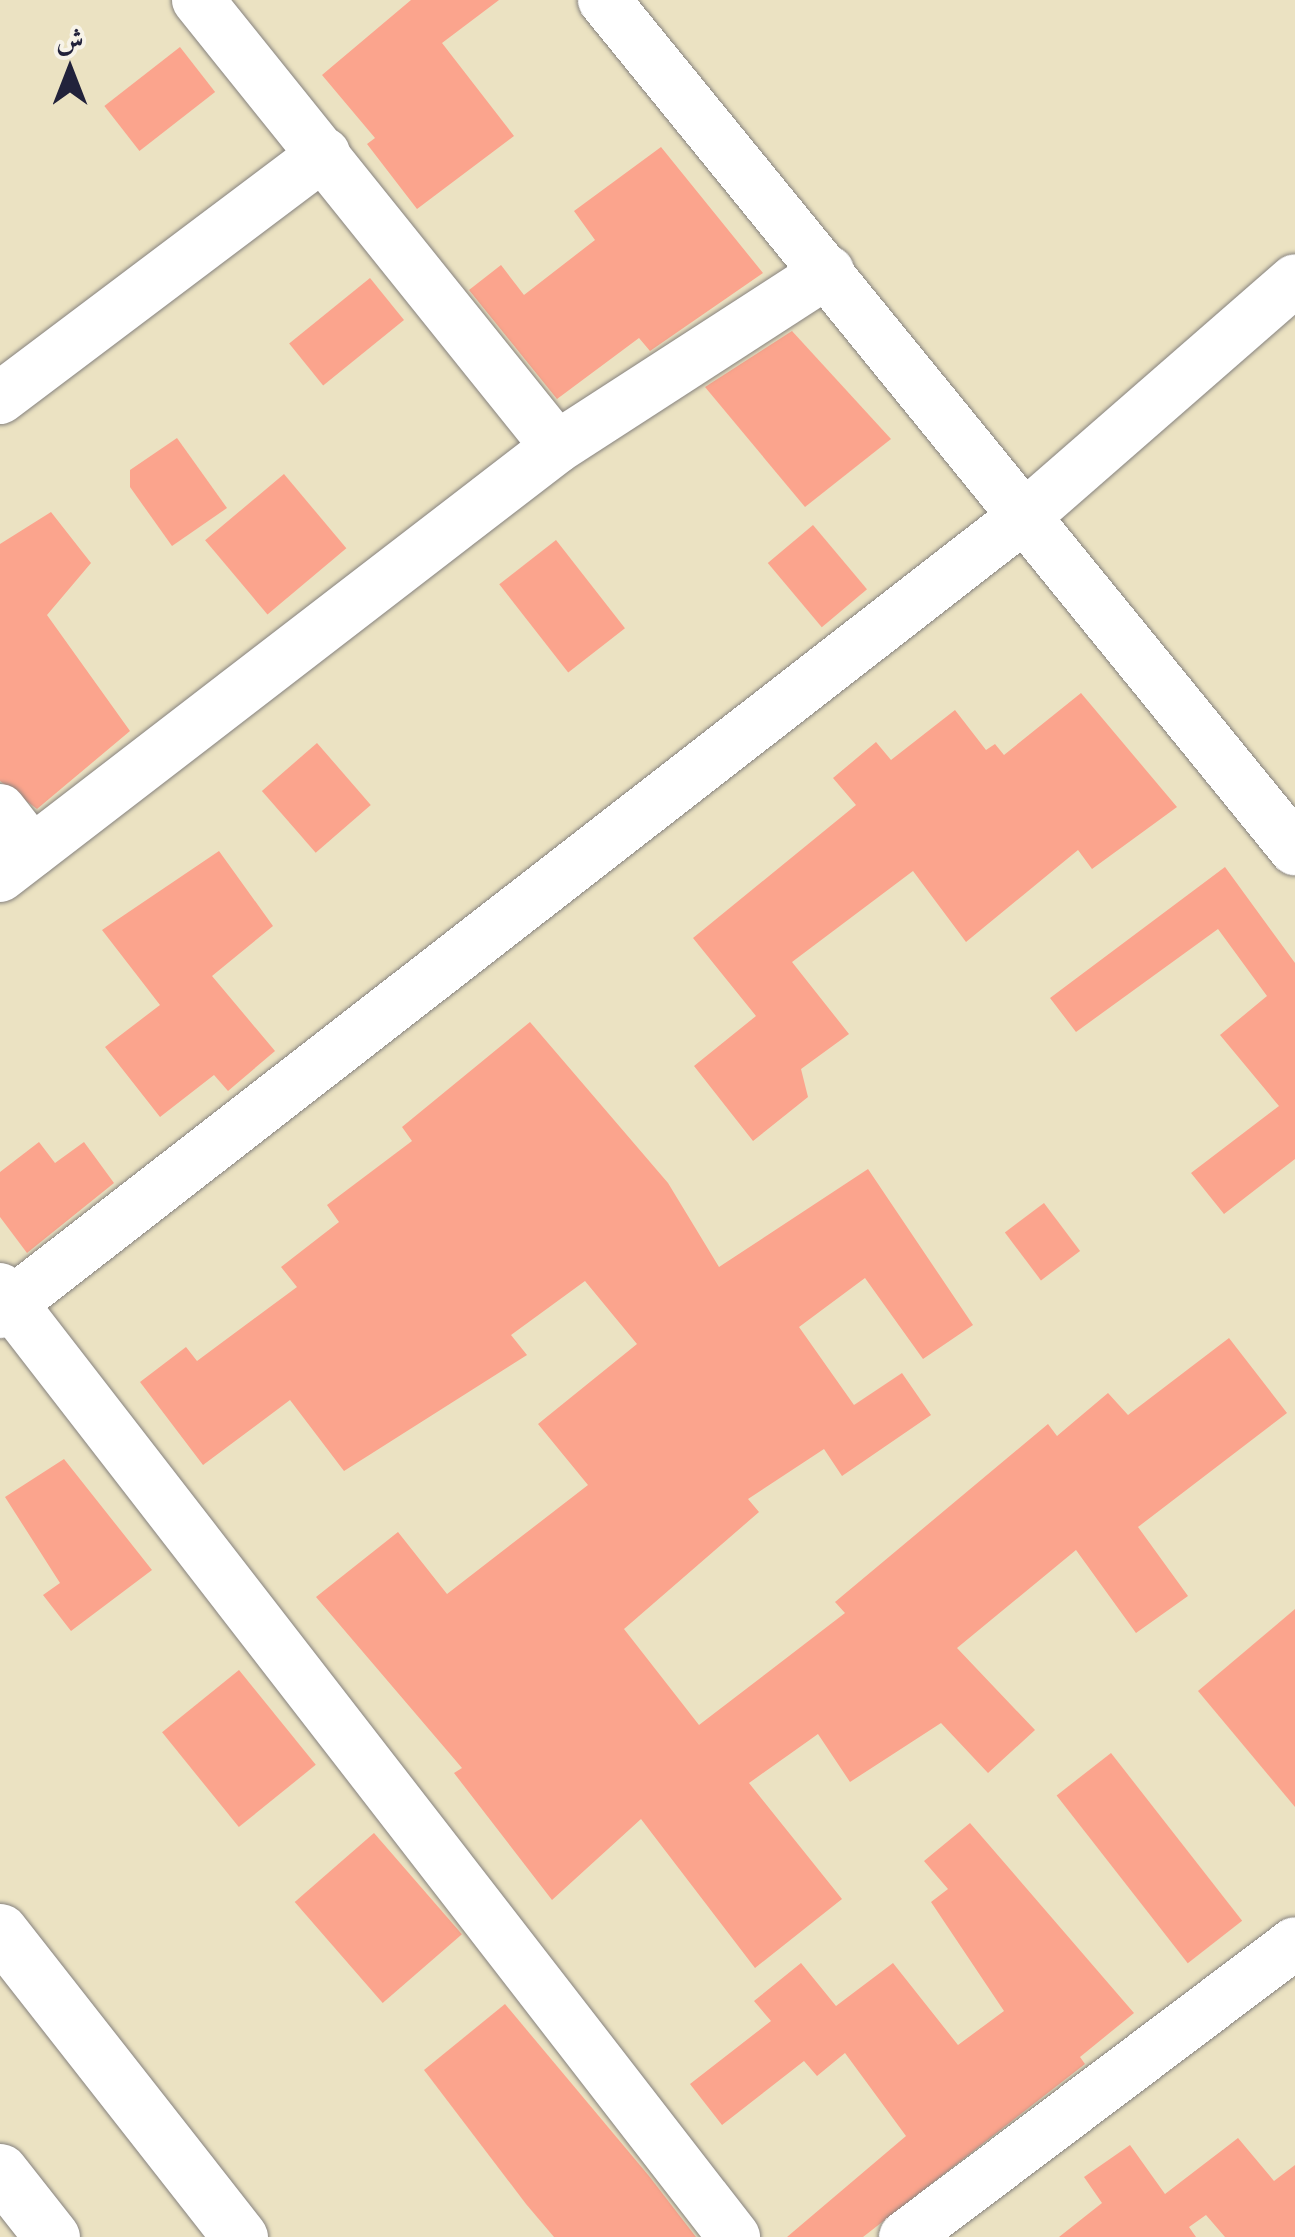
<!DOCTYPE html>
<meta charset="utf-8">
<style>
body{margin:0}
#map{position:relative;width:1295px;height:2237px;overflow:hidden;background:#ebe2c2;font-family:"IM FELL French Canon",Amiri,serif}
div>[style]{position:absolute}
.building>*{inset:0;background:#fba48d;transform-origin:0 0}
.roads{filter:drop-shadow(0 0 2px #86827e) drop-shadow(0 0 2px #86827e)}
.minor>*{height:52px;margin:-26px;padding:0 26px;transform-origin:26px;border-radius:26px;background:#fff}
.tertiary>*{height:55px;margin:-27.5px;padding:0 27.5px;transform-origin:27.5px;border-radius:27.5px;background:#fff}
span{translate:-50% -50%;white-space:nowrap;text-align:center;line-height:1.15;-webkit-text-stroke:10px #f7f3e8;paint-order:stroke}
.north{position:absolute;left:20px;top:20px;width:100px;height:100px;-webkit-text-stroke:8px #f7f3e8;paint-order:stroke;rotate:0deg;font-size:28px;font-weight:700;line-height:40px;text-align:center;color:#22223b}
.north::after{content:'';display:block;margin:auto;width:35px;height:45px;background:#22223b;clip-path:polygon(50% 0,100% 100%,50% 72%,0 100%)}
</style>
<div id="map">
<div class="building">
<i style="clip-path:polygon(411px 0,499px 0,442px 43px,514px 136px,417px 209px,367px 144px,375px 138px,322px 75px)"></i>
<i style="left:180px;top:47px;width:57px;height:96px;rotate:52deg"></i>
<i style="clip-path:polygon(661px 147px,763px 273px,650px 351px,639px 338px,557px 399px,469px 290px,501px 265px,524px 295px,595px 240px,574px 211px)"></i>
<i style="left:370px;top:278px;width:54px;height:104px;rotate:51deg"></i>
<i style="clip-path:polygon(792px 331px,891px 439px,805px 507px,705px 387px)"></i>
<i style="clip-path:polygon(177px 438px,227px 508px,172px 546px,130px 487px,130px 470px)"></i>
<i style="left:284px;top:474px;width:97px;height:103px;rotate:50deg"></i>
<i style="clip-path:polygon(51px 512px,91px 563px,47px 615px,130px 731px,37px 809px,0 781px,0 544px)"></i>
<i style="left:813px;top:525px;width:84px;height:59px;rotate:50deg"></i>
<i style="left:556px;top:540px;width:112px;height:72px;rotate:52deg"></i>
<i style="clip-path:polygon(1081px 693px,1177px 807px,1092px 869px,1078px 850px,966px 942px,913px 871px,792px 962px,849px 1034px,801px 1069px,808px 1097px,753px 1141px,694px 1066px,756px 1016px,693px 938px,856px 805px,833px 778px,876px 742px,891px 760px,955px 710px,986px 750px,995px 744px,1004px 755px)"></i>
<i style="left:317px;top:743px;width:82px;height:73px;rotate:49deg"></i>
<i style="clip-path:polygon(219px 851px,273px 926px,212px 976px,275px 1051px,228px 1091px,214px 1075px,160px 1117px,105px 1047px,160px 1005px,102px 930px)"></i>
<i style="clip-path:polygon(1225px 867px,1295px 963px,1295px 1159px,1224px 1214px,1191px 1173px,1279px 1106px,1220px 1035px,1267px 996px,1218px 929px,1076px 1032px,1050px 998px)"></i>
<i style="clip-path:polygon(530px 1022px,668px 1183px,719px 1267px,868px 1169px,973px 1325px,923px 1359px,865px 1278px,799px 1327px,854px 1405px,902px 1373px,931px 1415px,842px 1476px,824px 1449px,748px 1499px,759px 1512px,624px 1629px,699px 1725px,845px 1613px,835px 1602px,1048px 1424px,1057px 1436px,1108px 1393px,1128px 1415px,1229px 1338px,1287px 1413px,1138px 1527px,1188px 1596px,1136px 1633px,1076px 1550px,957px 1648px,1035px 1730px,988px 1773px,941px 1723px,850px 1782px,818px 1734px,749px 1783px,842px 1899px,755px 1968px,641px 1819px,552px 1900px,454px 1773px,462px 1768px,316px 1597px,398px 1532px,447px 1594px,588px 1485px,538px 1424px,637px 1344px,585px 1281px,511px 1335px,527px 1355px,344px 1471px,290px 1400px,203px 1465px,140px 1382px,186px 1347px,197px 1361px,297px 1287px,281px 1267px,339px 1222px,327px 1205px,412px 1141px,402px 1127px)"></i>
<i style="clip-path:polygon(39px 1142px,55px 1163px,84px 1142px,114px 1183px,27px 1253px,0 1217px,0 1172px)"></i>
<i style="left:1044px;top:1203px;width:60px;height:49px;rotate:53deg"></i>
<i style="clip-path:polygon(64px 1459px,152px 1570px,71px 1631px,43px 1595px,60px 1583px,5px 1497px)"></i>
<i style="clip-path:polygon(1295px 1609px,1295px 1807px,1198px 1691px)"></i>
<i style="left:239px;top:1670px;width:122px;height:99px;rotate:51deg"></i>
<i style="left:1111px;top:1753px;width:213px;height:69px;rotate:52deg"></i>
<i style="clip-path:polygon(970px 1823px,1134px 2013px,1080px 2057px,1085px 2064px,863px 2237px,787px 2237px,906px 2136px,845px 2053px,817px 2076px,804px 2061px,722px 2125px,690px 2084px,771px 2021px,754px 2001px,801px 1963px,836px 2006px,893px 1963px,958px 2045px,1004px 2011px,931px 1902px,948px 1889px,924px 1861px)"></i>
<i style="left:374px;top:1833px;width:134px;height:105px;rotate:49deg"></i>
<i style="clip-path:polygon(505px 2004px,649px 2176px,696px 2237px,554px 2237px,526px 2204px,424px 2070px)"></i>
<i style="clip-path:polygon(1238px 2138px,1274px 2181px,1295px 2165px,1295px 2237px,1225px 2237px,1206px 2215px,1189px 2227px,1196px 2237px,1059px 2237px,1102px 2203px,1084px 2177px,1130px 2145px,1165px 2194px)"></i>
</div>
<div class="roads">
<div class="minor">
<i style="left:198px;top:0;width:573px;rotate:51.23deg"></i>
<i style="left:604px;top:0;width:1095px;rotate:50.86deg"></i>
<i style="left:0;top:398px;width:406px;rotate:-37deg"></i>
<i style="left:0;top:810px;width:52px;rotate:52deg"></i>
<i style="left:0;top:876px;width:703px;rotate:-37.6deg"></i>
<i style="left:557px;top:447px;width:323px;rotate:-32.9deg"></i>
<i style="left:0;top:1289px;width:1199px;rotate:52.25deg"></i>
<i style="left:0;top:1312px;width:1299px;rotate:-37.84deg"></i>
<i style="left:1026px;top:515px;width:357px;rotate:-41.1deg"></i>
<i style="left:905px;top:2237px;width:488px;rotate:-37deg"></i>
</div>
<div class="tertiary">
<i style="left:0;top:1931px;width:389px;rotate:51.9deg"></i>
<i style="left:0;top:2171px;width:84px;rotate:51.8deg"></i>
</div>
</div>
<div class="north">ش</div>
</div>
